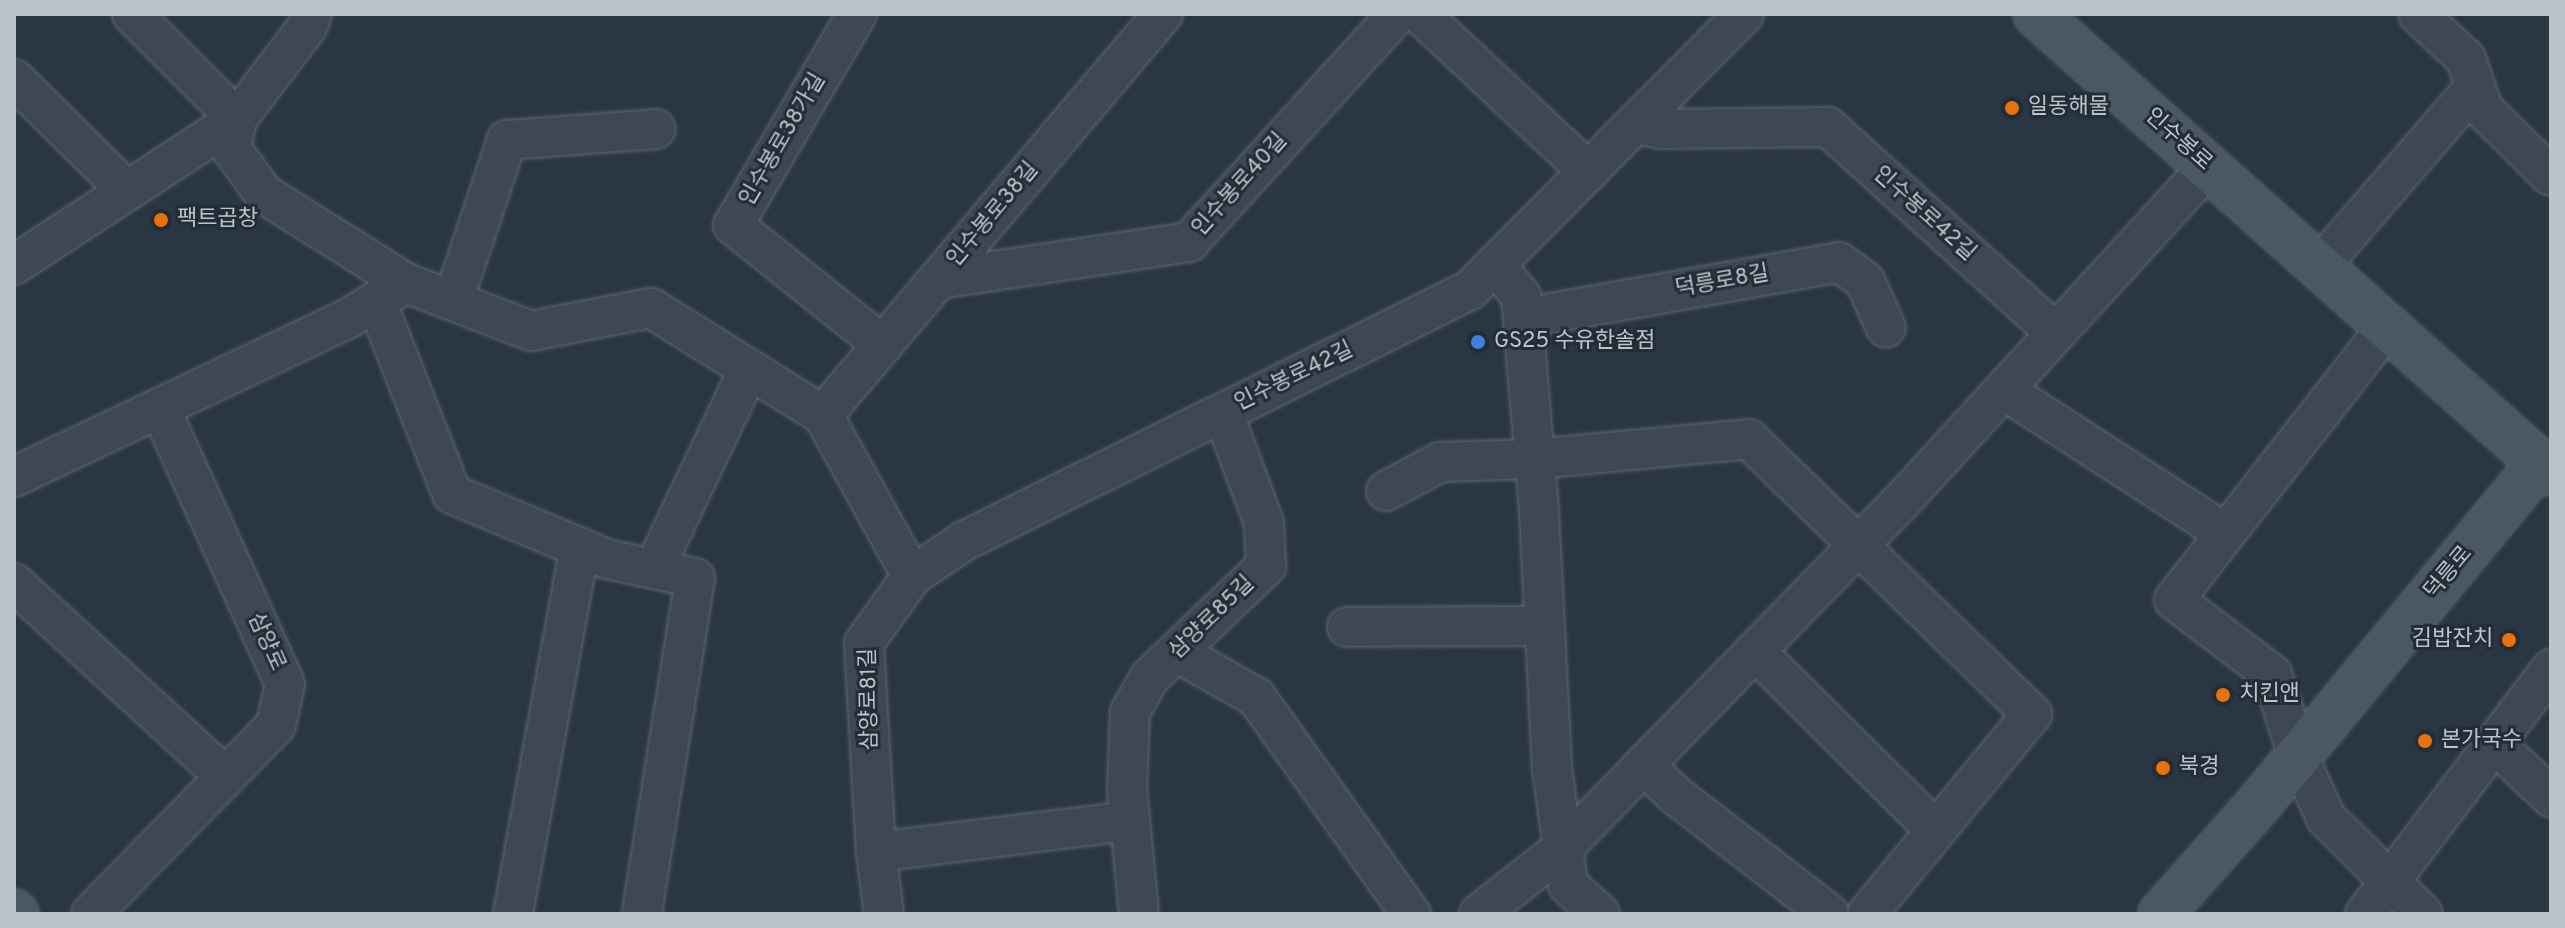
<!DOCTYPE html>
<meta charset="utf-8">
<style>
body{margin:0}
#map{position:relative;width:2565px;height:928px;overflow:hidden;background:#2a3642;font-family:Overpass,"Noto Sans KR",sans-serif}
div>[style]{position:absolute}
.roads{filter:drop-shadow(0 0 2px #5c666f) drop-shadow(0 0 2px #5c666f)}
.street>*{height:38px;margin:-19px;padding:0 19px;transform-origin:19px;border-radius:19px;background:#3e4852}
.secondary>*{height:44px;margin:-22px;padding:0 22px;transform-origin:22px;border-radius:22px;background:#4c5764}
.dots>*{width:22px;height:22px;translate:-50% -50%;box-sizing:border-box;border:4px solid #222d37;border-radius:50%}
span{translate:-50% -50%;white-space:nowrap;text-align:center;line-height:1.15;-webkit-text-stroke:6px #222d37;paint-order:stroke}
.poi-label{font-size:22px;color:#bbc3cb}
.left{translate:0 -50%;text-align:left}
.right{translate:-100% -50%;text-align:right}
.street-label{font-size:22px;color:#bbc3cb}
.frame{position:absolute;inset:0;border:16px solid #bbc3cb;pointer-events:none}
</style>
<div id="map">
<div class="roads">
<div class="street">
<i style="left:132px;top:14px;width:148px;rotate:45deg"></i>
<i style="left:237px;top:119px;width:30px;rotate:102deg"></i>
<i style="left:231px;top:148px;width:57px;rotate:54.3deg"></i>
<i style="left:264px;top:194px;width:168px;rotate:32.1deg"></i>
<i style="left:857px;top:14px;width:245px;rotate:120.4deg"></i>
<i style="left:733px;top:225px;width:192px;rotate:38.7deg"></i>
<i style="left:1420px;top:14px;width:231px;rotate:43.1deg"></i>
<i style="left:2418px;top:14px;width:66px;rotate:43.2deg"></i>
<i style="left:2466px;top:59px;width:53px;rotate:71.2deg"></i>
<i style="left:2483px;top:109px;width:95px;rotate:44.6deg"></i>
<i style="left:14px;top:79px;width:159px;rotate:44.7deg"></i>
<i style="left:1636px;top:124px;width:26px;rotate:11deg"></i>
<i style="left:1662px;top:129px;width:166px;rotate:-0.7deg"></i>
<i style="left:1828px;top:127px;width:307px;rotate:42.1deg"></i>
<i style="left:14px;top:265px;width:267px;rotate:-33.2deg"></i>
<i style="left:237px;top:119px;width:116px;rotate:-52.7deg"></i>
<i style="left:307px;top:27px;width:14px;rotate:-69deg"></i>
<i style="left:1495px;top:265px;width:40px;rotate:50deg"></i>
<i style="left:1521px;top:296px;width:217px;rotate:85.2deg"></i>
<i style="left:1539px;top:512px;width:257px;rotate:87.1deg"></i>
<i style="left:1552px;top:769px;width:117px;rotate:82.1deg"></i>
<i style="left:1568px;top:885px;width:43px;rotate:42.2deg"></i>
<i style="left:2319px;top:267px;width:238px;rotate:-49.1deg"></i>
<i style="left:939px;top:279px;width:253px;rotate:-8.4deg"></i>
<i style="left:1189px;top:242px;width:309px;rotate:-47.6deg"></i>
<i style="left:376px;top:301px;width:207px;rotate:68.5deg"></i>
<i style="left:452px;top:494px;width:168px;rotate:22.8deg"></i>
<i style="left:607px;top:559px;width:90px;rotate:12.2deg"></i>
<i style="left:695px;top:578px;width:340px;rotate:99deg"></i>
<i style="left:453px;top:301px;width:170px;rotate:-71.5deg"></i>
<i style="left:507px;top:140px;width:149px;rotate:-4.2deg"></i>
<i style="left:1523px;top:318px;width:321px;rotate:-10deg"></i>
<i style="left:1839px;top:262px;width:32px;rotate:36deg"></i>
<i style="left:1865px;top:281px;width:51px;rotate:65.9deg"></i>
<i style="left:2387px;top:327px;width:346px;rotate:128deg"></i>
<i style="left:2174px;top:600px;width:123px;rotate:37.1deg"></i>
<i style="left:2272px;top:674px;width:86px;rotate:72.4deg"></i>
<i style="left:2298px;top:756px;width:68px;rotate:65.7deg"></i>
<i style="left:2326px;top:818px;width:136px;rotate:44.7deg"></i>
<i style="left:2004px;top:390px;width:263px;rotate:32.9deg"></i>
<i style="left:823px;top:415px;width:526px;rotate:-49.71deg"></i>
<i style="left:14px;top:477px;width:369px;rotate:-25.4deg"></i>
<i style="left:347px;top:319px;width:69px;rotate:-31.4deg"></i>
<i style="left:406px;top:283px;width:134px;rotate:21deg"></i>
<i style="left:531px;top:331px;width:122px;rotate:-10.9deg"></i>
<i style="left:651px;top:308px;width:203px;rotate:31.9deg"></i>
<i style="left:823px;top:415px;width:184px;rotate:61.1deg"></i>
<i style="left:1386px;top:491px;width:61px;rotate:-28.2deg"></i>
<i style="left:1440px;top:462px;width:95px;rotate:-1.8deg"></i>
<i style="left:1535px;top:459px;width:215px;rotate:-5.3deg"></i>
<i style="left:1749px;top:439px;width:395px;rotate:44.2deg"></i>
<i style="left:2032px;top:714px;width:259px;rotate:129.5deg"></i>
<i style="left:654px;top:569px;width:221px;rotate:-64.6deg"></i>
<i style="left:14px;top:583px;width:287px;rotate:42.5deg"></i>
<i style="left:1347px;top:627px;width:197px;rotate:-0.3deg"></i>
<i style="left:1755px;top:651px;width:252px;rotate:44.8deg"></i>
<i style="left:1189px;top:659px;width:77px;rotate:29.6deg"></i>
<i style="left:1256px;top:697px;width:267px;rotate:54.5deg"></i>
<i style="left:2494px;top:743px;width:79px;rotate:43.5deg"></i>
<i style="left:1644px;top:765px;width:42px;rotate:44deg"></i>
<i style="left:1674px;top:794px;width:196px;rotate:37.7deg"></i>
<i style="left:876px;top:852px;width:256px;rotate:-7deg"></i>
<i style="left:91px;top:914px;width:264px;rotate:-45.6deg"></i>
<i style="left:276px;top:725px;width:42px;rotate:-77.6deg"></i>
<i style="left:285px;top:684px;width:303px;rotate:-114.4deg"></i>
<i style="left:513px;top:914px;width:373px;rotate:-79.7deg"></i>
<i style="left:884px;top:914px;width:63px;rotate:-97.4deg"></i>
<i style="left:876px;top:852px;width:209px;rotate:-93.3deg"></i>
<i style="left:864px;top:643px;width:82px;rotate:-54.4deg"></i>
<i style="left:912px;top:576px;width:63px;rotate:-33.9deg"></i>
<i style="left:964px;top:541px;width:565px;rotate:-26.38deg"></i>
<i style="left:1470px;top:290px;width:389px;rotate:-45.2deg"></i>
<i style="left:1139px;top:914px;width:125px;rotate:-95.5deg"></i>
<i style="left:1127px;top:790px;width:78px;rotate:-87.8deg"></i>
<i style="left:1130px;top:712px;width:40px;rotate:-60.3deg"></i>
<i style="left:1150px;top:677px;width:161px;rotate:-43.7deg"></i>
<i style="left:1266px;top:566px;width:43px;rotate:-92.7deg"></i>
<i style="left:1264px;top:523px;width:117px;rotate:-110.4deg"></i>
<i style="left:1479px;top:914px;width:107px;rotate:-38.2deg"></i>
<i style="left:1563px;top:848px;width:482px;rotate:-45.7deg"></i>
<i style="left:1900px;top:503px;width:456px;rotate:-47.5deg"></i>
<i style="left:2365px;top:914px;width:308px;rotate:-52.8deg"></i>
</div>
<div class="secondary">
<i style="left:2036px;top:14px;width:690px;rotate:41.71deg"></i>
<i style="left:14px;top:912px;width:3px;rotate:45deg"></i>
<i style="left:2161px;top:914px;width:144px;rotate:-48.4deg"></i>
<i style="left:2257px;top:806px;width:445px;rotate:-50.5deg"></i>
</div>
</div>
<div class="dots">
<i style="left:2012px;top:108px;background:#e8710a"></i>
<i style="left:161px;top:220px;background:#e8710a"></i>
<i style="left:1478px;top:342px;background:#3f7fe0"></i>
<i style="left:2509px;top:640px;background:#e8710a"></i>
<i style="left:2223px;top:695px;background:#e8710a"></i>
<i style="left:2425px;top:741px;background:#e8710a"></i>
<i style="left:2163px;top:768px;background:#e8710a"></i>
</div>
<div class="poi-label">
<span class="left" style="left:2028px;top:108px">일동해물</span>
<span class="left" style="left:177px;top:220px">팩트곱창</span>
<span class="left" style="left:1494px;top:342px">GS25 수유한솔점</span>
<span class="right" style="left:2493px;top:640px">김밥잔치</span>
<span class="left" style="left:2239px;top:695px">치킨앤</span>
<span class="left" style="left:2441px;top:741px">본가국수</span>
<span class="left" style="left:2179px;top:768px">북경</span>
</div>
<div class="street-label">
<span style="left:783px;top:140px;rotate:-60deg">인수봉로38가길</span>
<span style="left:2178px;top:140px;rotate:42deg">인수봉로</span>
<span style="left:1240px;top:185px;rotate:-48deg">인수봉로40길</span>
<span style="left:1924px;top:214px;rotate:42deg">인수봉로42길</span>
<span style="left:993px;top:215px;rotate:-50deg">인수봉로38길</span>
<span style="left:1722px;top:282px;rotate:-10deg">덕릉로8길</span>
<span style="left:1294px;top:377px;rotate:-26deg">인수봉로42길</span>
<span style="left:2449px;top:573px;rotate:-50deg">덕릉로</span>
<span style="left:1212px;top:618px;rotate:-44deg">삼양로85길</span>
<span style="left:266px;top:642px;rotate:66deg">삼양로</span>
<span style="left:870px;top:699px;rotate:-91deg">삼양로81길</span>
</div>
<div class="frame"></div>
</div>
